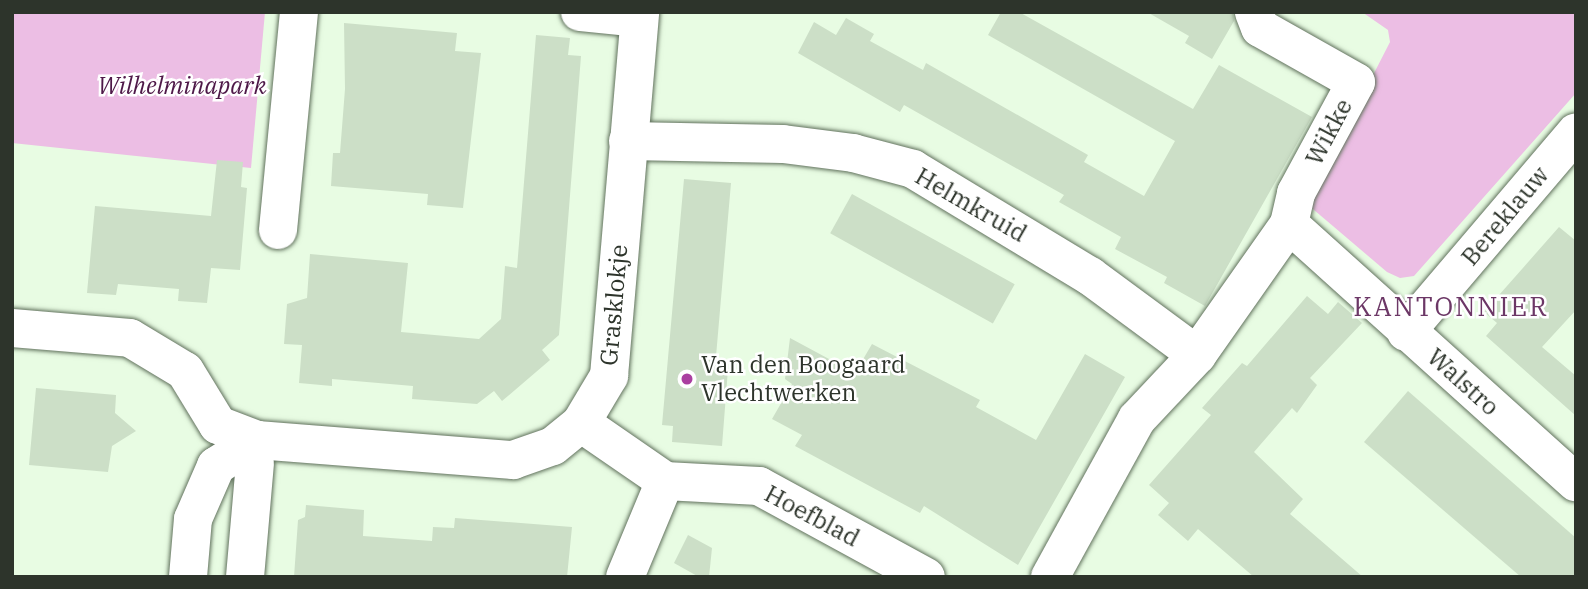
<!DOCTYPE html>
<style>
body{margin:0}
#map{position:relative;width:1588px;height:589px;overflow:hidden;background:#e8fce3;font-family:"IBM Plex Serif",serif}
div>[style]{position:absolute}
.green>*{inset:0;background:#ecbee4}
.building>*{inset:0;background:#ccdfc7;transform-origin:0 0}
.roads{filter:drop-shadow(0 0 2px #61725d) drop-shadow(0 0 2px #61725d)}
.street>*{height:38px;margin:-19px;padding:0 19px;transform-origin:19px;border-radius:19px;background:#fff}
.secondary>*{height:38px;margin:-19px;padding:0 19px;transform-origin:19px;border-radius:19px;background:#fff}
.dots>*{width:19px;height:19px;translate:-50% -50%;box-sizing:border-box;border:4px solid #fff;border-radius:50%}
span{translate:-50% -50%;white-space:nowrap;text-align:center;line-height:1.15;-webkit-text-stroke:5px #fff;paint-order:stroke}
.park-label{font-size:24px;color:#4e1848;font-style:italic}
.street-label{font-size:24px;color:#2d342b}
.poi-label{font-size:24px;color:#2d342b}
.left{translate:0 -50%;text-align:left}
.neighbourhood-label{font-size:26px;color:#6c3766;letter-spacing:2px}
.frame{position:absolute;inset:0;border:14px solid #2d342b;pointer-events:none}
</style>
<div id="map">
<div class="green">
<i style="clip-path:polygon(12px 12px,265px 12px,251px 168px,12px 143px)"></i>
<i style="clip-path:polygon(1362px 12px,1576px 12px,1576px 93px,1414px 276px,1400px 278px,1387px 272px,1307px 204px,1390px 42px,1388px 30px)"></i>
</div>
<div class="building">
<i style="clip-path:polygon(1001px 12px,1019px 12px,1193px 109px,1219px 65px,1312px 117px,1205px 306px,1164px 283px,1167px 277px,1115px 249px,1121px 237px,1059px 202px,1064px 195px,904px 105px,900px 112px,798px 53px,814px 22px,836px 35px,846px 18px,874px 34px,870px 41px,923px 70px,926px 63px,1088px 155px,1084px 162px,1144px 196px,1175px 141px,988px 35px)"></i>
<i style="clip-path:polygon(1147px 12px,1233px 12px,1234px 21px,1212px 59px,1185px 43px,1189px 36px)"></i>
<i style="clip-path:polygon(344px 23px,457px 33px,455px 51px,481px 53px,463px 208px,427px 205px,428px 194px,331px 186px,333px 153px,340px 153px,345px 89px)"></i>
<i style="clip-path:polygon(536px 35px,570px 38px,568px 55px,581px 56px,559px 335px,542px 350px,550px 360px,502px 401px,494px 391px,477px 404px,412px 399px,413px 386px,332px 379px,332px 386px,299px 383px,302px 345px,284px 344px,287px 304px,307px 298px,310px 254px,408px 263px,401px 332px,479px 339px,501px 319px,505px 266px,517px 268px)"></i>
<i style="clip-path:polygon(217px 160px,243px 162px,241px 187px,247px 188px,240px 270px,211px 268px,207px 303px,178px 301px,179px 289px,118px 284px,116px 295px,87px 293px,95px 206px,211px 216px)"></i>
<i style="clip-path:polygon(684px 179px,731px 183px,715px 368px,728px 369px,722px 446px,672px 442px,673px 426px,662px 425px)"></i>
<i style="left:852px;top:194px;width:186px;height:45px;rotate:29deg"></i>
<i style="clip-path:polygon(1559px 227px,1576px 241px,1576px 310px,1542px 347px,1576px 376px,1576px 416px,1486px 336px,1497px 323px,1484px 312px)"></i>
<i style="clip-path:polygon(1307px 296px,1328px 314px,1338px 302px,1362px 323px,1310px 378px,1317px 385px,1297px 413px,1292px 408px,1254px 452px,1303px 499px,1290px 514px,1363px 577px,1254px 577px,1198px 529px,1188px 541px,1158px 515px,1169px 503px,1149px 485px,1211px 415px,1202px 408px,1242px 363px,1247px 366px)"></i>
<i style="clip-path:polygon(790px 338px,855px 373px,872px 344px,980px 400px,976px 407px,1036px 440px,1085px 354px,1125px 377px,1018px 565px,924px 506px,920px 513px,795px 446px,802px 435px,772px 419px,792px 384px,785px 379px)"></i>
<i style="clip-path:polygon(36px 388px,116px 395px,115px 413px,136px 431px,112px 446px,108px 472px,29px 465px)"></i>
<i style="clip-path:polygon(1408px 391px,1576px 538px,1576px 577px,1521px 577px,1364px 442px)"></i>
<i style="clip-path:polygon(306px 505px,364px 510px,363px 536px,432px 541px,433px 527px,454px 528px,455px 518px,572px 527px,567px 577px,294px 577px,298px 520px,305px 517px)"></i>
<i style="clip-path:polygon(688px 535px,712px 548px,709px 577px,699px 577px,674px 563px)"></i>
</div>
<div class="roads">
<div class="street">
<i style="left:580px;top:12px;width:59px;rotate:5.8deg"></i>
<i style="left:628px;top:141px;width:155px;rotate:1.1deg"></i>
<i style="left:783px;top:144px;width:71px;rotate:7.3deg"></i>
<i style="left:853px;top:153px;width:62px;rotate:14.9deg"></i>
<i style="left:913px;top:169px;width:207px;rotate:31.2deg"></i>
<i style="left:1090px;top:276px;width:133px;rotate:36.4deg"></i>
<i style="left:1289px;top:224px;width:386px;rotate:42deg"></i>
<i style="left:278px;top:230px;width:219px;rotate:-84.5deg"></i>
<i style="left:12px;top:328px;width:118px;rotate:4.8deg"></i>
<i style="left:130px;top:338px;width:64px;rotate:31deg"></i>
<i style="left:185px;top:371px;width:63px;rotate:58.6deg"></i>
<i style="left:218px;top:425px;width:42px;rotate:21deg"></i>
<i style="left:1406px;top:332px;width:262px;rotate:-49.6deg"></i>
<i style="left:581px;top:423px;width:102px;rotate:34.6deg"></i>
<i style="left:665px;top:481px;width:94px;rotate:3deg"></i>
<i style="left:759px;top:486px;width:190px;rotate:28.6deg"></i>
<i style="left:245px;top:577px;width:114px;rotate:-85deg"></i>
<i style="left:625px;top:577px;width:104px;rotate:-67.4deg"></i>
<i style="left:1050px;top:577px;width:180px;rotate:-61.2deg"></i>
<i style="left:1137px;top:419px;width:88px;rotate:-46.8deg"></i>
<i style="left:1197px;top:355px;width:160px;rotate:-54.9deg"></i>
<i style="left:1289px;top:224px;width:32px;rotate:-77deg"></i>
<i style="left:1296px;top:193px;width:126px;rotate:-61.6deg"></i>
<i style="left:1356px;top:82px;width:110px;rotate:-150.6deg"></i>
<i style="left:1260px;top:28px;width:17px;rotate:-111deg"></i>
</div>
<div class="secondary">
<i style="left:188px;top:577px;width:58px;rotate:-85.1deg"></i>
<i style="left:193px;top:519px;width:58px;rotate:-66.5deg"></i>
<i style="left:216px;top:466px;width:49px;rotate:-32.4deg"></i>
<i style="left:257px;top:440px;width:257px;rotate:4.5deg"></i>
<i style="left:513px;top:460px;width:42px;rotate:-19.3deg"></i>
<i style="left:553px;top:446px;width:36px;rotate:-39deg"></i>
<i style="left:581px;top:423px;width:55px;rotate:-59.2deg"></i>
<i style="left:609px;top:376px;width:365px;rotate:-85.1deg"></i>
</div>
</div>
<div class="dots">
<i style="left:687px;top:379px;background:#aa3fa0"></i>
</div>
<div class="park-label">
<span style="left:182px;top:86px">Wilhelminapark</span>
</div>
<div class="street-label">
<span style="left:1329px;top:132px;rotate:-62deg">Wikke</span>
<span style="left:971px;top:205px;rotate:30deg">Helmkruid</span>
<span style="left:1505px;top:216px;rotate:-50deg">Bereklauw</span>
<span style="left:614px;top:305px;rotate:-85deg">Grasklokje</span>
<span style="left:1463px;top:382px;rotate:42deg">Walstro</span>
<span style="left:812px;top:516px;rotate:28deg">Hoefblad</span>
</div>
<div class="poi-label">
<span class="left" style="left:701px;top:379px">Van den Boogaard<br>Vlechtwerken</span>
</div>
<div class="neighbourhood-label">
<span style="left:1451px;top:307px">KANTONNIER</span>
</div>
<div class="frame"></div>
</div>
